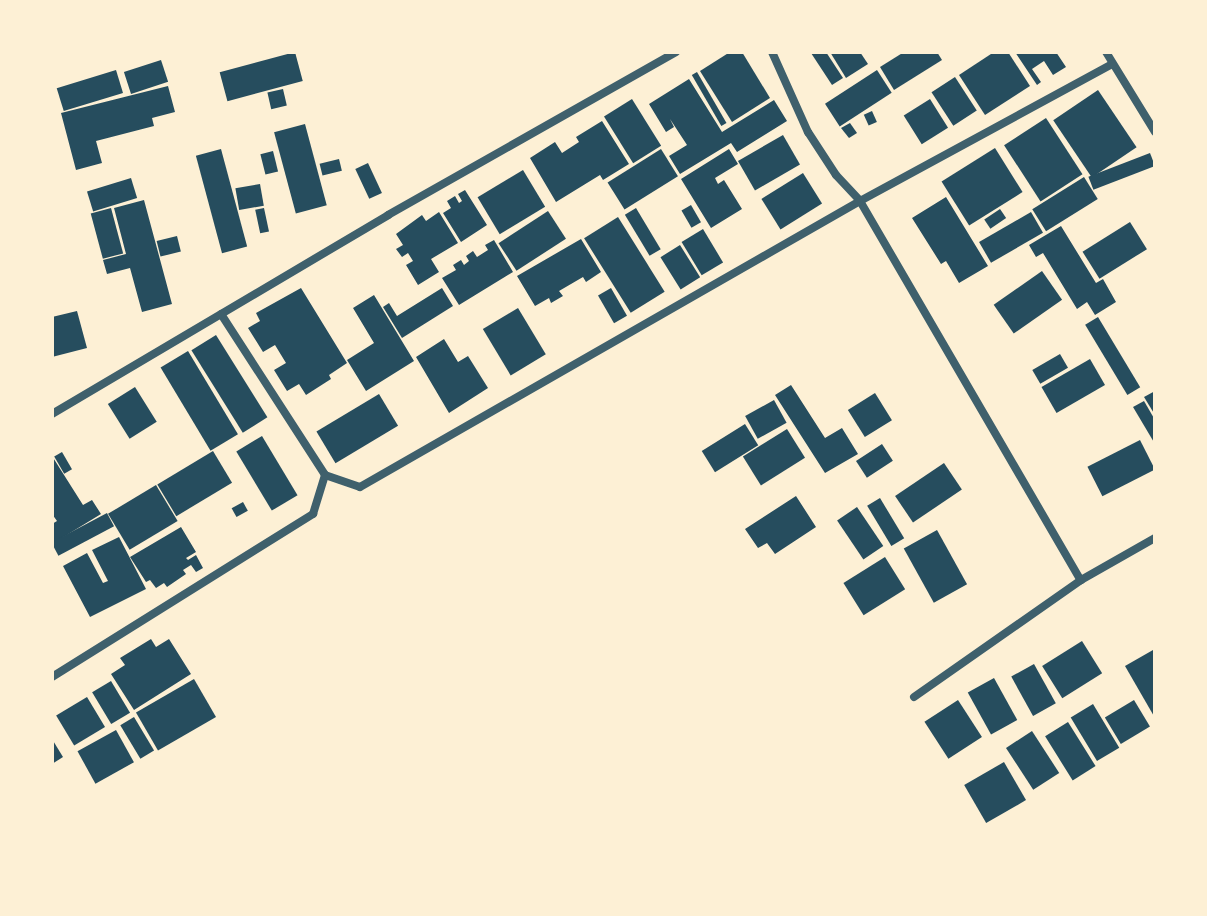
<!DOCTYPE html>
<style>
body{margin:0}
#map{position:relative;width:1207px;height:916px;overflow:hidden;background:#fdf0d5;font-family:Arial,sans-serif}
div>[style]{position:absolute}
.building>*{inset:0;background:#264d5e;transform-origin:0 0}
.minor>*{height:8px;margin:-4px;padding:0 4px;transform-origin:4px;border-radius:4px;background:#3f606c}
span{translate:-50% -50%;white-space:nowrap;text-align:center;line-height:1.15;-webkit-text-stroke:6px #fdf0d5;paint-order:stroke}
.frame{position:absolute;inset:0;border:54px solid #fdf0d5;pointer-events:none}
</style>
<div id="map">
<div class="building">
<i style="left:295px;top:52px;width:30px;height:78px;rotate:75deg"></i>
<i style="clip-path:polygon(730px 52px,742px 52px,770px 98px,732px 122px,700px 71px)"></i>
<i style="clip-path:polygon(826px 52px,843px 78px,832px 85px,811px 53px)"></i>
<i style="clip-path:polygon(830px 52px,860px 52px,868px 64px,846px 78px)"></i>
<i style="clip-path:polygon(904px 52px,937px 52px,942px 60px,894px 90px,880px 67px)"></i>
<i style="clip-path:polygon(994px 52px,1008px 52px,1030px 86px,985px 115px,959px 75px)"></i>
<i style="clip-path:polygon(1015px 52px,1056px 52px,1066px 67px,1053px 75px,1044px 61px,1032px 69px,1041px 82px,1037px 85px)"></i>
<i style="left:161px;top:60px;width:23px;height:39px;rotate:72deg"></i>
<i style="left:116px;top:70px;width:24px;height:62px;rotate:73deg"></i>
<i style="left:877px;top:70px;width:27px;height:62px;rotate:57deg"></i>
<i style="left:697px;top:72px;width:59px;height:6px;rotate:60deg"></i>
<i style="left:955px;top:77px;width:40px;height:28px;rotate:57deg"></i>
<i style="clip-path:polygon(689px 79px,722px 132px,774px 100px,787px 121px,737px 152px,731px 143px,680px 174px,669px 156px,687px 145px,670px 119px,674px 127px,666px 132px,649px 104px)"></i>
<i style="clip-path:polygon(168px 86px,175px 112px,152px 118px,154px 126px,96px 141px,102px 163px,76px 170px,61px 113px)"></i>
<i style="left:283px;top:89px;width:17px;height:16px;rotate:77deg"></i>
<i style="left:1098px;top:90px;width:69px;height:54px;rotate:56deg"></i>
<i style="left:632px;top:99px;width:55px;height:33px;rotate:58deg"></i>
<i style="left:930px;top:99px;width:34px;height:31px;rotate:58deg"></i>
<i style="left:872px;top:111px;width:12px;height:9px;rotate:66deg"></i>
<i style="left:1046px;top:118px;width:67px;height:50px;rotate:57deg"></i>
<i style="clip-path:polygon(602px 121px,629px 164px,603px 180px,600px 175px,556px 202px,530px 158px,555px 142px,562px 153px,579px 142px,576px 137px)"></i>
<i style="clip-path:polygon(850px 123px,857px 133px,849px 138px,841px 128px)"></i>
<i style="left:305px;top:124px;width:84px;height:32px;rotate:75deg"></i>
<i style="left:783px;top:135px;width:34px;height:52px;rotate:60deg"></i>
<i style="left:995px;top:148px;width:52px;height:63px;rotate:58deg"></i>
<i style="left:221px;top:149px;width:101px;height:26px;rotate:75deg"></i>
<i style="left:661px;top:149px;width:32px;height:63px;rotate:58deg"></i>
<i style="clip-path:polygon(729px 149px,738px 164px,715px 178px,718px 184px,724px 180px,742px 209px,711px 228px,681px 179px)"></i>
<i style="left:273px;top:151px;width:21px;height:13px;rotate:76deg"></i>
<i style="left:1150px;top:153px;width:14px;height:66px;rotate:69deg"></i>
<i style="left:339px;top:159px;width:12px;height:20px;rotate:76deg"></i>
<i style="left:368px;top:163px;width:33px;height:14px;rotate:65deg"></i>
<i style="left:523px;top:170px;width:43px;height:53px;rotate:59deg"></i>
<i style="left:803px;top:173px;width:36px;height:49px;rotate:58deg"></i>
<i style="left:1084px;top:177px;width:26px;height:61px;rotate:58deg"></i>
<i style="left:131px;top:178px;width:21px;height:46px;rotate:73deg"></i>
<i style="left:260px;top:184px;width:22px;height:25px;rotate:80deg"></i>
<i style="clip-path:polygon(465px 190px,487px 225px,461px 242px,443px 213px,451px 208px,447px 201px,455px 196px,459px 203px,462px 201px,458px 194px)"></i>
<i style="clip-path:polygon(946px 197px,988px 266px,959px 283px,946px 261px,941px 264px,912px 218px)"></i>
<i style="clip-path:polygon(144px 200px,172px 304px,142px 312px,130px 268px,107px 274px,103px 260px,126px 254px,114px 208px)"></i>
<i style="left:691px;top:205px;width:20px;height:11px;rotate:60deg"></i>
<i style="left:111px;top:208px;width:47px;height:21px;rotate:75deg"></i>
<i style="left:264px;top:208px;width:24px;height:9px;rotate:78deg"></i>
<i style="left:636px;top:208px;width:48px;height:13px;rotate:59deg"></i>
<i style="left:1000px;top:209px;width:11px;height:19px;rotate:56deg"></i>
<i style="left:548px;top:211px;width:33px;height:59px;rotate:57deg"></i>
<i style="clip-path:polygon(439px 212px,458px 243px,431px 259px,439px 272px,418px 285px,406px 265px,413px 261px,408px 253px,402px 257px,396px 249px,403px 245px,396px 234px,422px 215px,426px 221px)"></i>
<i style="left:1031px;top:212px;width:24px;height:60px;rotate:60deg"></i>
<i style="left:618px;top:217px;width:88px;height:40px;rotate:58deg"></i>
<i style="left:1130px;top:222px;width:32px;height:56px;rotate:58deg"></i>
<i style="clip-path:polygon(1061px 226px,1096px 283px,1103px 279px,1116px 302px,1095px 315px,1087px 302px,1077px 309px,1043px 253px,1036px 257px,1029px 245px)"></i>
<i style="left:703px;top:229px;width:39px;height:25px;rotate:59deg"></i>
<i style="left:177px;top:236px;width:16px;height:21px;rotate:76deg"></i>
<i style="clip-path:polygon(581px 239px,601px 272px,586px 282px,583px 277px,559px 291px,563px 296px,551px 303px,549px 298px,535px 306px,517px 276px)"></i>
<i style="clip-path:polygon(494px 240px,513px 272px,459px 305px,442px 278px,456px 270px,453px 265px,461px 260px,464px 265px,469px 261px,466px 256px,473px 251px,477px 257px,488px 250px,485px 245px)"></i>
<i style="left:680px;top:245px;width:38px;height:23px;rotate:58deg"></i>
<i style="left:1042px;top:271px;width:35px;height:59px;rotate:55deg"></i>
<i style="clip-path:polygon(301px 288px,347px 363px,329px 375px,331px 379px,306px 395px,299px 384px,287px 391px,274px 370px,286px 363px,275px 345px,263px 352px,248px 328px,260px 321px,256px 313px)"></i>
<i style="clip-path:polygon(442px 288px,453px 306px,402px 338px,383px 307px,389px 303px,397px 316px)"></i>
<i style="left:611px;top:288px;width:32px;height:15px;rotate:60deg"></i>
<i style="clip-path:polygon(374px 295px,414px 361px,366px 391px,347px 360px,374px 343px,353px 308px)"></i>
<i style="left:518px;top:308px;width:54px;height:41px;rotate:59deg"></i>
<i style="clip-path:polygon(77px 311px,87px 348px,52px 357px,52px 317px)"></i>
<i style="left:1098px;top:317px;width:82px;height:15px;rotate:59deg"></i>
<i style="left:216px;top:335px;width:97px;height:29px;rotate:58deg"></i>
<i style="clip-path:polygon(444px 339px,458px 362px,468px 356px,488px 388px,449px 413px,416px 357px)"></i>
<i style="left:188px;top:351px;width:97px;height:32px;rotate:59deg"></i>
<i style="left:1060px;top:354px;width:16px;height:32px;rotate:60deg"></i>
<i style="left:1090px;top:359px;width:30px;height:56px;rotate:60deg"></i>
<i style="clip-path:polygon(791px 385px,825px 438px,842px 428px,858px 454px,825px 473px,775px 395px)"></i>
<i style="left:135px;top:387px;width:41px;height:32px;rotate:58deg"></i>
<i style="clip-path:polygon(1155px 391px,1155px 415px,1144px 397px)"></i>
<i style="left:875px;top:393px;width:32px;height:32px;rotate:58deg"></i>
<i style="left:379px;top:394px;width:37px;height:73px;rotate:59deg"></i>
<i style="left:774px;top:400px;width:26px;height:33px;rotate:61deg"></i>
<i style="clip-path:polygon(1144px 401px,1155px 420px,1155px 444px,1133px 407px)"></i>
<i style="left:745px;top:424px;width:25px;height:51px;rotate:58deg"></i>
<i style="left:787px;top:429px;width:34px;height:52px;rotate:58deg"></i>
<i style="left:262px;top:436px;width:69px;height:30px;rotate:59deg"></i>
<i style="left:1140px;top:440px;width:33px;height:59px;rotate:63deg"></i>
<i style="left:882px;top:444px;width:20px;height:31px;rotate:57deg"></i>
<i style="left:213px;top:451px;width:37px;height:65px;rotate:59deg"></i>
<i style="left:62px;top:452px;width:20px;height:9px;rotate:60deg"></i>
<i style="clip-path:polygon(52px 456px,83px 505px,92px 500px,101px 514px,52px 544px,52px 524px,57px 521px,52px 514px)"></i>
<i style="left:944px;top:463px;width:32px;height:59px;rotate:56deg"></i>
<i style="left:156px;top:485px;width:42px;height:56px;rotate:59deg"></i>
<i style="clip-path:polygon(796px 496px,816px 527px,775px 554px,767px 543px,758px 548px,745px 529px)"></i>
<i style="left:880px;top:498px;width:47px;height:15px;rotate:59deg"></i>
<i style="left:243px;top:502px;width:10px;height:13px;rotate:61deg"></i>
<i style="left:857px;top:507px;width:47px;height:24px;rotate:56deg"></i>
<i style="left:107px;top:513px;width:15px;height:63px;rotate:62deg"></i>
<i style="clip-path:polygon(181px 527px,196px 552px,186px 558px,188px 560px,196px 555px,203px 568px,196px 572px,191px 565px,183px 570px,186px 574px,167px 587px,164px 583px,156px 588px,150px 580px,146px 582px,130px 557px)"></i>
<i style="left:937px;top:530px;width:62px;height:38px;rotate:61deg"></i>
<i style="clip-path:polygon(119px 537px,146px 589px,90px 617px,63px 566px,87px 553px,103px 583px,108px 581px,92px 550px)"></i>
<i style="left:885px;top:557px;width:38px;height:49px;rotate:58deg"></i>
<i style="clip-path:polygon(151px 639px,156px 647px,169px 639px,191px 674px,134px 710px,111px 674px,125px 665px,120px 658px)"></i>
<i style="left:1082px;top:641px;width:38px;height:47px;rotate:58deg"></i>
<i style="clip-path:polygon(1153px 650px,1155px 653px,1155px 718px,1125px 666px)"></i>
<i style="left:1034px;top:664px;width:45px;height:26px;rotate:61deg"></i>
<i style="left:994px;top:678px;width:48px;height:30px;rotate:61deg"></i>
<i style="left:194px;top:679px;width:44px;height:67px;rotate:60deg"></i>
<i style="left:111px;top:681px;width:37px;height:22px;rotate:59deg"></i>
<i style="left:87px;top:697px;width:35px;height:36px;rotate:59deg"></i>
<i style="left:958px;top:700px;width:44px;height:40px;rotate:57deg"></i>
<i style="left:1134px;top:700px;width:31px;height:34px;rotate:59deg"></i>
<i style="left:1093px;top:704px;width:51px;height:26px;rotate:59deg"></i>
<i style="left:134px;top:717px;width:39px;height:16px;rotate:59deg"></i>
<i style="left:1068px;top:722px;width:52px;height:27px;rotate:58deg"></i>
<i style="left:116px;top:730px;width:37px;height:44px;rotate:61deg"></i>
<i style="left:1032px;top:731px;width:50px;height:31px;rotate:57deg"></i>
<i style="clip-path:polygon(52px 739px,63px 757px,52px 764px)"></i>
<i style="left:1004px;top:762px;width:44px;height:46px;rotate:60deg"></i>
</div>
<div class="minor">
<i style="left:772px;top:52px;width:88px;rotate:65.8deg"></i>
<i style="left:808px;top:132px;width:51px;rotate:56.9deg"></i>
<i style="left:836px;top:175px;width:35px;rotate:47deg"></i>
<i style="left:860px;top:201px;width:439px;rotate:59.8deg"></i>
<i style="left:1106px;top:52px;width:94px;rotate:58.5deg"></i>
<i style="left:221px;top:314px;width:192px;rotate:57.1deg"></i>
<i style="left:52px;top:414px;width:391px;rotate:-30.6deg"></i>
<i style="left:388px;top:215px;width:331px;rotate:-29.5deg"></i>
<i style="left:52px;top:677px;width:308px;rotate:-32deg"></i>
<i style="left:313px;top:514px;width:41px;rotate:-72.9deg"></i>
<i style="left:325px;top:475px;width:37px;rotate:19deg"></i>
<i style="left:360px;top:487px;width:576px;rotate:-29.77deg"></i>
<i style="left:860px;top:201px;width:287px;rotate:-28.5deg"></i>
<i style="left:914px;top:697px;width:204px;rotate:-35deg"></i>
<i style="left:1081px;top:580px;width:85px;rotate:-29.6deg"></i>
</div>
<div class="frame"></div>
</div>
